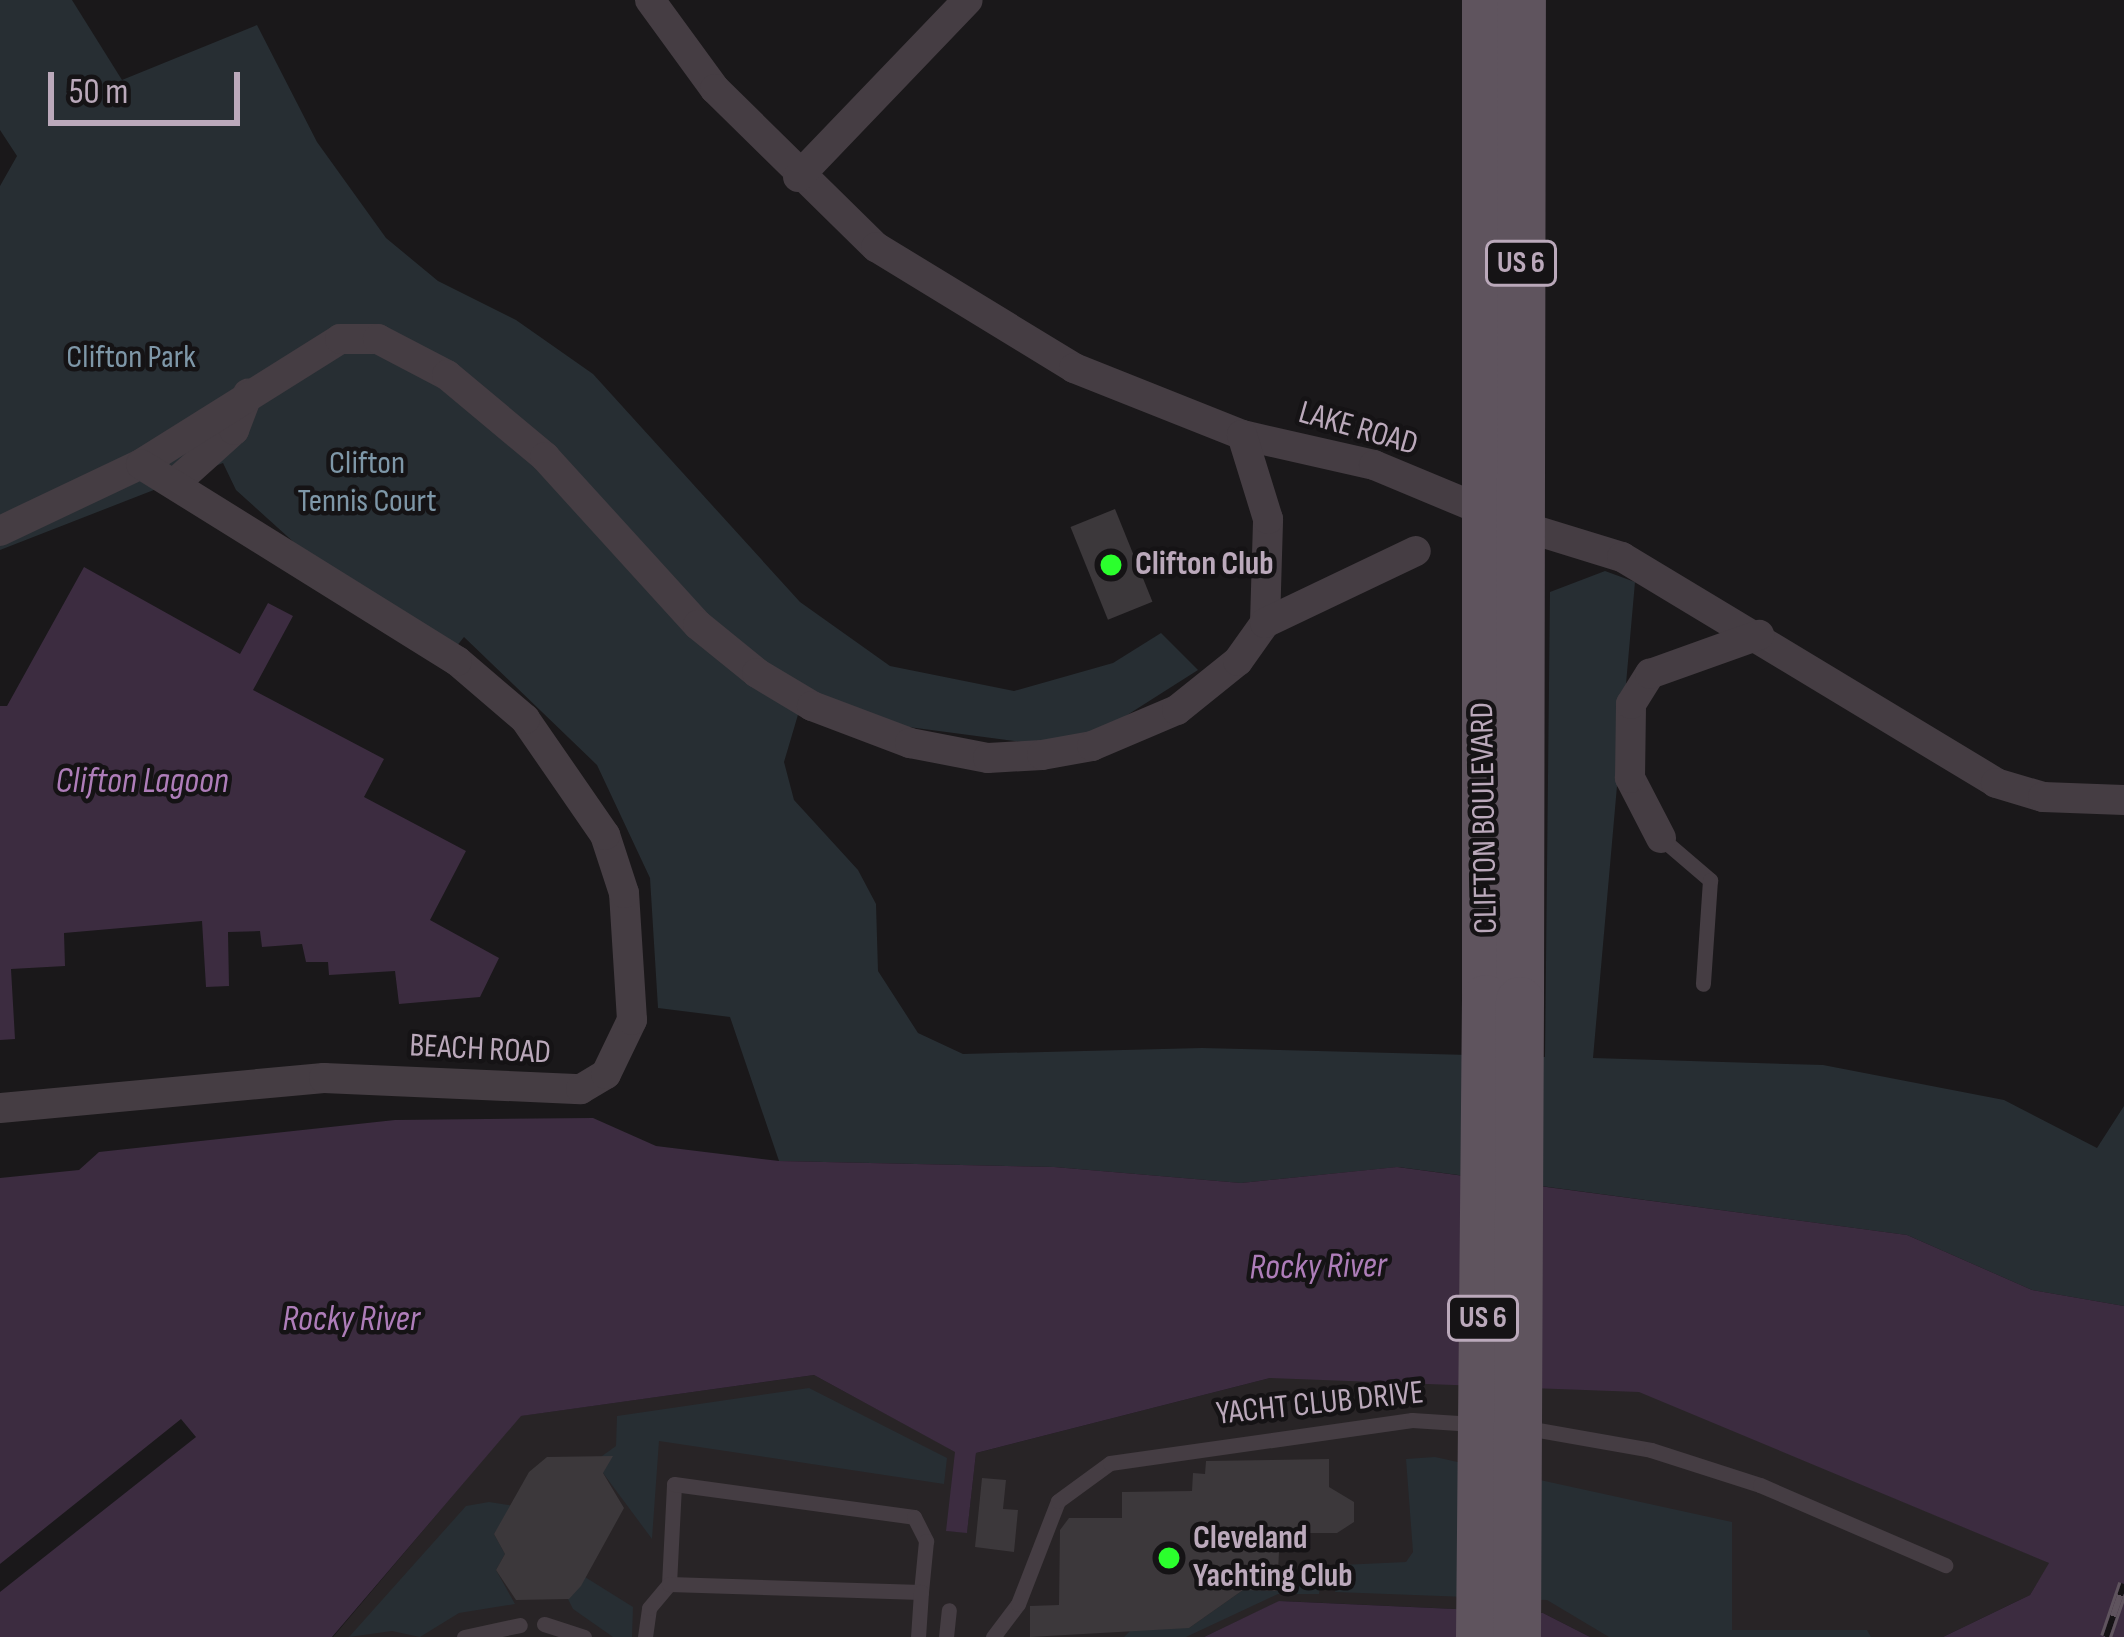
<!DOCTYPE html>
<style>
body{margin:0}
#map{position:relative;width:2124px;height:1637px;overflow:hidden;background:#1a181a;font-family:"Sofia Sans Condensed",sans-serif}
div>[style]{position:absolute}
.built>*{inset:0;background:#282426}
.green>*{inset:0;background:#272e33}
.water>*{inset:0;background:#3c2c40}
.building>*{inset:0;background:#3c383b;transform-origin:0 0}
.lane>*{height:15px;margin:-7.5px;padding:0 7.5px;transform-origin:7.5px;border-radius:7.5px;background:#453d43}
.street>*{height:30px;margin:-15px;padding:0 15px;transform-origin:15px;border-radius:15px;background:#453d43}
.primary>*{height:48px;margin:-24px;padding:0 24px;transform-origin:24px;border-radius:24px;background:#5f545e}
.rail>*{height:12px;margin-top:-6px;transform-origin:0;background:repeating-linear-gradient(90deg,#151315 0 22px,#5f545e 0 44px);box-sizing:border-box;border-block:3px solid #5f545e}
.primary-bridge>*{height:48px;margin:-24px;padding:0 24px;transform-origin:24px;border-radius:24px;background:#5f545e}
.dots>*{width:33px;height:33px;translate:-50% -50%;box-sizing:border-box;border:6px solid #151315;border-radius:50%}
span{translate:-50% -50%;white-space:nowrap;text-align:center;line-height:1.15;-webkit-text-stroke:9px #151315;paint-order:stroke}
.shield-label span{padding:3px 9px;background:#151315;border:3px solid;border-radius:9px;-webkit-text-stroke-width:0}
.shield-label{font-size:30px;color:#bba9bb;font-weight:700}
.park-label{font-size:33px;color:#7e97a8}
.street-label{font-size:33px;color:#bba9bb}
.poi-label{font-size:33px;color:#bba9bb;font-weight:700}
.left{translate:0 -50%;text-align:left}
.water-label{font-size:36px;color:#ae7db9;font-style:italic}
.scale{position:absolute;left:48px;top:72px;width:192px;height:54px;box-sizing:border-box;border:6px solid #bba9bb;border-top:0;padding-left:15px;font-size:36px;line-height:42px;white-space:nowrap;color:#bba9bb;-webkit-text-stroke:9px #151315;paint-order:stroke}
</style>
<div id="map">
<div class="built">
<i style="clip-path:polygon(814px 1375px,956px 1452px,947px 1531px,967px 1532px,976px 1453px,1270px 1378px,1365px 1378px,1639px 1391px,2050px 1563px,2030px 1595px,1943px 1637px,1590px 1637px,1543px 1613px,1280px 1601px,1204px 1637px,333px 1637px,520px 1416px)"></i>
</div>
<div class="green">
<i style="clip-path:polygon(0 0,72px 0,122px 80px,257px 25px,317px 142px,386px 238px,438px 281px,516px 320px,593px 374px,800px 602px,890px 666px,1014px 691px,1113px 663px,1161px 633px,1198px 670px,1102px 731px,1037px 744px,901px 726px,805px 691px,784px 762px,794px 800px,858px 870px,876px 904px,878px 971px,918px 1033px,963px 1054px,1202px 1048px,1545px 1057px,1550px 592px,1605px 571px,1635px 582px,1593px 1058px,1823px 1065px,2004px 1100px,2097px 1148px,2124px 1106px,2124px 1306px,2032px 1290px,1907px 1235px,1398px 1167px,1241px 1183px,1054px 1167px,779px 1161px,730px 1017px,658px 1008px,650px 878px,597px 765px,464px 637px,456px 647px,298px 546px,236px 490px,223px 463px,0 550px,0 186px,17px 156px,0 130px)"></i>
<i style="clip-path:polygon(809px 1388px,947px 1458px,944px 1484px,659px 1441px,652px 1539px,603px 1473px,602px 1456px,616px 1446px,617px 1416px)"></i>
<i style="clip-path:polygon(1435px 1457px,1732px 1522px,1732px 1630px,1867px 1630px,1871px 1637px,1609px 1637px,1547px 1600px,1335px 1592px,1341px 1565px,1406px 1562px,1413px 1552px,1406px 1459px)"></i>
<i style="clip-path:polygon(489px 1502px,514px 1506px,494px 1534px,505px 1554px,496px 1570px,515px 1604px,459px 1613px,420px 1637px,392px 1631px,349px 1637px,466px 1506px)"></i>
<i style="clip-path:polygon(1312px 1572px,1321px 1579px,1319px 1594px,1278px 1594px,1186px 1637px,1124px 1637px,1133px 1628px,1189px 1628px,1243px 1590px,1277px 1590px,1288px 1573px)"></i>
<i style="clip-path:polygon(585px 1577px,633px 1607px,632px 1637px,613px 1637px,573px 1609px,568px 1599px)"></i>
</div>
<div class="water">
<i style="clip-path:polygon(84px 567px,240px 654px,268px 603px,293px 616px,253px 690px,384px 759px,364px 797px,466px 851px,430px 920px,499px 958px,480px 997px,399px 1004px,395px 971px,329px 975px,328px 962px,306px 962px,302px 944px,262px 947px,260px 931px,228px 932px,229px 986px,206px 987px,202px 921px,64px 933px,65px 966px,11px 969px,15px 1039px,0 1040px,0 706px,7px 706px)"></i>
<i style="clip-path:polygon(593px 1118px,656px 1146px,779px 1161px,1054px 1167px,1241px 1183px,1397px 1167px,1907px 1235px,2032px 1290px,2124px 1306px,2124px 1637px,1943px 1637px,2030px 1595px,2049px 1563px,1639px 1392px,1270px 1378px,976px 1453px,967px 1533px,946px 1531px,955px 1452px,814px 1375px,521px 1416px,332px 1637px,0 1637px,0 1592px,196px 1437px,181px 1419px,0 1564px,0 1178px,79px 1170px,99px 1152px,395px 1120px)"></i>
<i style="clip-path:polygon(1279px 1601px,1543px 1613px,1590px 1637px,1204px 1637px)"></i>
</div>
<div class="building">
<i style="left:1115px;top:509px;width:100px;height:48px;rotate:68deg"></i>
<i style="clip-path:polygon(613px 1456px,603px 1473px,624px 1508px,581px 1586px,569px 1599px,516px 1600px,496px 1570px,505px 1554px,494px 1534px,529px 1472px,547px 1457px)"></i>
<i style="clip-path:polygon(1329px 1459px,1329px 1487px,1354px 1502px,1354px 1522px,1337px 1533px,1280px 1533px,1277px 1591px,1243px 1590px,1189px 1628px,1030px 1637px,1030px 1606px,1059px 1605px,1060px 1530px,1069px 1518px,1122px 1518px,1122px 1492px,1192px 1491px,1193px 1473px,1205px 1474px,1206px 1461px)"></i>
<i style="clip-path:polygon(982px 1478px,1006px 1480px,1003px 1509px,1018px 1510px,1014px 1552px,975px 1547px)"></i>
</div>
<div class="lane">
<i style="left:1661px;top:838px;width:65px;rotate:40.6deg"></i>
<i style="left:1710px;top:880px;width:104px;rotate:93.9deg"></i>
<i style="left:1522px;top:1427px;width:131px;rotate:10.1deg"></i>
<i style="left:1651px;top:1450px;width:114px;rotate:17.8deg"></i>
<i style="left:1760px;top:1485px;width:202px;rotate:23.4deg"></i>
<i style="left:669px;top:1584px;width:100px;rotate:-87.1deg"></i>
<i style="left:674px;top:1484px;width:242px;rotate:7.8deg"></i>
<i style="left:914px;top:1517px;width:27px;rotate:63deg"></i>
<i style="left:926px;top:1541px;width:51px;rotate:95.6deg"></i>
<i style="left:544px;top:1624px;width:42px;rotate:18deg"></i>
<i style="left:464px;top:1637px;width:57px;rotate:-12.1deg"></i>
<i style="left:645px;top:1637px;width:29px;rotate:-82deg"></i>
<i style="left:649px;top:1608px;width:31px;rotate:-50deg"></i>
<i style="left:669px;top:1584px;width:252px;rotate:1.8deg"></i>
<i style="left:921px;top:1592px;width:45px;rotate:93.8deg"></i>
<i style="left:946px;top:1637px;width:27px;rotate:-84deg"></i>
<i style="left:993px;top:1637px;width:41px;rotate:-52.9deg"></i>
<i style="left:1018px;top:1604px;width:110px;rotate:-68.8deg"></i>
<i style="left:1058px;top:1501px;width:64px;rotate:-36.2deg"></i>
<i style="left:1110px;top:1463px;width:305px;rotate:-8.1deg"></i>
<i style="left:1412px;top:1420px;width:62px;rotate:3.7deg"></i>
</div>
<div class="street">
<i style="left:650px;top:0;width:110px;rotate:53.9deg"></i>
<i style="left:715px;top:89px;width:226px;rotate:44.5deg"></i>
<i style="left:876px;top:247px;width:232px;rotate:31.4deg"></i>
<i style="left:1074px;top:368px;width:181px;rotate:21.7deg"></i>
<i style="left:1242px;top:435px;width:135px;rotate:12.8deg"></i>
<i style="left:1374px;top:465px;width:156px;rotate:22.6deg"></i>
<i style="left:1518px;top:525px;width:109px;rotate:17.1deg"></i>
<i style="left:1622px;top:557px;width:437px;rotate:31.1deg"></i>
<i style="left:1996px;top:783px;width:49px;rotate:16.6deg"></i>
<i style="left:2043px;top:797px;width:81px;rotate:2.1deg"></i>
<i style="left:798px;top:177px;width:245px;rotate:-46.2deg"></i>
<i style="left:174px;top:484px;width:81px;rotate:-42deg"></i>
<i style="left:234px;top:430px;width:39px;rotate:-69deg"></i>
<i style="left:0;top:531px;width:156px;rotate:-25.4deg"></i>
<i style="left:141px;top:464px;width:235px;rotate:-32.1deg"></i>
<i style="left:340px;top:339px;width:38px"></i>
<i style="left:378px;top:339px;width:78px;rotate:27.6deg"></i>
<i style="left:447px;top:375px;width:128px;rotate:39.9deg"></i>
<i style="left:545px;top:457px;width:227px;rotate:47.7deg"></i>
<i style="left:698px;top:625px;width:76px;rotate:39.1deg"></i>
<i style="left:757px;top:673px;width:64px;rotate:31deg"></i>
<i style="left:812px;top:706px;width:105px;rotate:20.7deg"></i>
<i style="left:910px;top:743px;width:79px;rotate:10.9deg"></i>
<i style="left:988px;top:758px;width:54px;rotate:-3.2deg"></i>
<i style="left:1042px;top:755px;width:51px;rotate:-10.2deg"></i>
<i style="left:1092px;top:746px;width:92px;rotate:-23deg"></i>
<i style="left:1177px;top:710px;width:78px;rotate:-38.8deg"></i>
<i style="left:1238px;top:661px;width:47px;rotate:-54.6deg"></i>
<i style="left:1265px;top:623px;width:104px;rotate:-88.3deg"></i>
<i style="left:1268px;top:519px;width:88px;rotate:-107.2deg"></i>
<i style="left:1265px;top:623px;width:167px;rotate:-25.5deg"></i>
<i style="left:1661px;top:838px;width:68px;rotate:-117.3deg"></i>
<i style="left:1630px;top:778px;width:74px;rotate:-89.2deg"></i>
<i style="left:1631px;top:704px;width:36px;rotate:-58deg"></i>
<i style="left:1650px;top:674px;width:116px;rotate:-19.7deg"></i>
<i style="left:0;top:1108px;width:325px;rotate:-5.3deg"></i>
<i style="left:324px;top:1078px;width:257px;rotate:2.5deg"></i>
<i style="left:581px;top:1089px;width:29px;rotate:-31deg"></i>
<i style="left:606px;top:1074px;width:60px;rotate:-64.3deg"></i>
<i style="left:632px;top:1020px;width:127px;rotate:-93.6deg"></i>
<i style="left:624px;top:893px;width:61px;rotate:-108.1deg"></i>
<i style="left:605px;top:835px;width:141px;rotate:-124.6deg"></i>
<i style="left:525px;top:719px;width:89px;rotate:-139.5deg"></i>
<i style="left:457px;top:661px;width:372px;rotate:-148.1deg"></i>
</div>
<div class="primary">
<i style="left:1486px;top:0;width:999px;rotate:90deg"></i>
<i style="left:1520px;top:1001px;width:1001px;rotate:-89.89deg"></i>
</div>
<div class="rail">
<i style="left:2106px;top:1637px;width:56px;rotate:-71.2deg"></i>
</div>
<div class="primary-bridge">
<i style="left:1480px;top:1637px;width:638px;rotate:-89.46deg"></i>
<i style="left:1517px;top:1637px;width:636px;rotate:-89.73deg"></i>
</div>
<div class="dots">
<i style="left:1111px;top:565px;background:#2bff2d"></i>
<i style="left:1169px;top:1558px;background:#2bff2d"></i>
</div>
<div class="shield-label">
<span style="left:1521px;top:263px">US 6</span>
<span style="left:1483px;top:1318px">US 6</span>
</div>
<div class="park-label">
<span style="left:131px;top:358px">Clifton Park</span>
<span style="left:367px;top:483px">Clifton<br>Tennis Court</span>
</div>
<div class="street-label">
<span style="left:1358px;top:429px;rotate:16deg">LAKE ROAD</span>
<span style="left:1485px;top:818px;rotate:-91deg">CLIFTON BOULEVARD</span>
<span style="left:480px;top:1050px;rotate:3deg">BEACH ROAD</span>
<span style="left:1320px;top:1404px;rotate:-6deg">YACHT CLUB DRIVE</span>
</div>
<div class="poi-label">
<span class="left" style="left:1135px;top:565px">Clifton Club</span>
<span class="left" style="left:1193px;top:1558px">Cleveland<br>Yachting Club</span>
</div>
<div class="water-label">
<span style="left:142px;top:782px">Clifton Lagoon</span>
<span style="left:1318px;top:1267px;rotate:-1deg">Rocky River</span>
<span style="left:351px;top:1320px">Rocky River</span>
</div>
<div class="scale">50 m</div>
</div>
